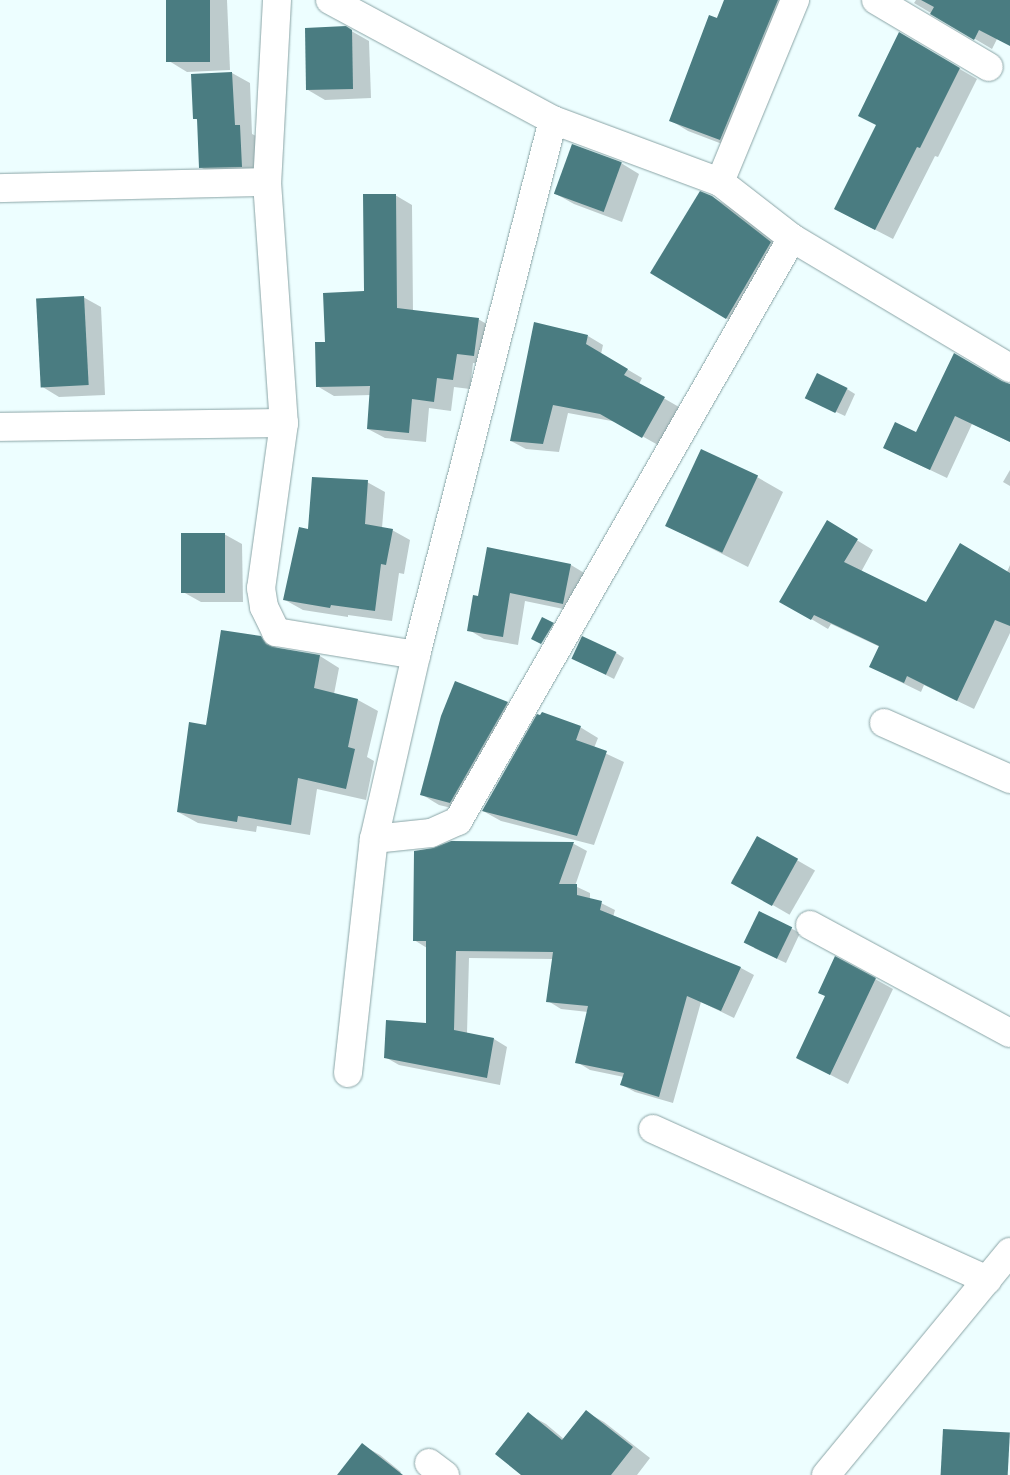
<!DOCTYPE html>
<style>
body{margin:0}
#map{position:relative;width:1010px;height:1475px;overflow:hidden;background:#edfeff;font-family:"Alegreya Sans",sans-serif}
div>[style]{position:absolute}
.shadow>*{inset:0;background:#0003;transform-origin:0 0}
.building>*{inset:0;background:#4a7c81;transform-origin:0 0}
.roads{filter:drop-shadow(0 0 1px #8aa4a6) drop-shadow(0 0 1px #8aa4a6)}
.minor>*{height:28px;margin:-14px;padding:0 14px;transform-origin:14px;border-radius:14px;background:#fff}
span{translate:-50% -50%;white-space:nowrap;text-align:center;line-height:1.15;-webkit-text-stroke:4px #fff;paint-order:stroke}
</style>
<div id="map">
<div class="shadow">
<i style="clip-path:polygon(167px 0,227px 0,230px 70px,187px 72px,169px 61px)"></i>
<i style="clip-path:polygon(725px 0,802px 0,738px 150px,688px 131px,670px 120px)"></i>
<i style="clip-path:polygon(916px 0,1010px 0,1010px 45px,997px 39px,992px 49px,914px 3px)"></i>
<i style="clip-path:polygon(346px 28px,369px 41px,371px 98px,325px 100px,308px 90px)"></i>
<i style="clip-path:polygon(899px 34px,977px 79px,938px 157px,935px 156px,893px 239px,835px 209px,877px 125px)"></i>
<i style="clip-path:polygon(232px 73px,250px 83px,252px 134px,258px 137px,259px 176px,218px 177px,200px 167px,198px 120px,194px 118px,192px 75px)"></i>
<i style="clip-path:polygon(621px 163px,639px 174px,622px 222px,574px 204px,556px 194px)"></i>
<i style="clip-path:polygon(395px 195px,412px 205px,413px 311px,478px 319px,495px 329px,491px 365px,473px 363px,470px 389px,454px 387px,451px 411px,429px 408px,426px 442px,385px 438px,368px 429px,371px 395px,334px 396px,317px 386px,326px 343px,366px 292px)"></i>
<i style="clip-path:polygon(712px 197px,737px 211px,795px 257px,750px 332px,726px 318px)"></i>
<i style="clip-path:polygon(83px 297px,101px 307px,105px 395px,59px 397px,41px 386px)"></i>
<i style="clip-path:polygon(588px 336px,603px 345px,601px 354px,642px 378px,639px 384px,679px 407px,658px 445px,617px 422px,568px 413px,559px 452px,526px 449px,511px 441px)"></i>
<i style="clip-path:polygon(1002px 383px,1010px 385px,1010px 442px,972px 424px,947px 478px,884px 448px,917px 434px)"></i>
<i style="clip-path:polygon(847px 389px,855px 394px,845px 416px,815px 402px)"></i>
<i style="clip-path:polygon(1010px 470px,1010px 486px,1003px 482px)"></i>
<i style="clip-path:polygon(757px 477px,783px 492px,748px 567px,667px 526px)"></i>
<i style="clip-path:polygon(367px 482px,385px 492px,382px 528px,392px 530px,410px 540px,404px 574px,399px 573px,392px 621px,348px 615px,348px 617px,303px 610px,285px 600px,309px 530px)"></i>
<i style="clip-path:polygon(827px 522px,873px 550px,861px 572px,926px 604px,1007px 572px,1010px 565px,1010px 633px,974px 709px,924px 685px,921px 692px,888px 676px,871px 666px,880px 647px,831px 624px,828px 629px,781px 601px)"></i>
<i style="clip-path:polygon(224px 534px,242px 544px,243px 602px,201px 602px,183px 592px)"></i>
<i style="clip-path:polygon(571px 565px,586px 574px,578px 612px,525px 601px,518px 645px,484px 639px,469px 630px,479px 597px)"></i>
<i style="clip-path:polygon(260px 638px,281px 650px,320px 656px,339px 668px,334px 694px,358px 700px,378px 711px,367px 757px,374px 761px,366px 800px,317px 789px,310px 835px,257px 826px,256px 832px,198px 823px,178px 812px,207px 726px)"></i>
<i style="clip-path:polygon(616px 653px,624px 658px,614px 679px,580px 662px)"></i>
<i style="clip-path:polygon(456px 683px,507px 703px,525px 714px,468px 812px,439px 805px,421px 794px)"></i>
<i style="clip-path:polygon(541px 717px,580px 727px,598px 738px,594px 748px,624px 762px,594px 845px,501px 821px,483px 811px)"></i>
<i style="left:757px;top:837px;width:67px;height:51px;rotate:30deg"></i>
<i style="clip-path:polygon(451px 843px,574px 844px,587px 851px,575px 886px,590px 893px,590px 900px,601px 903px,615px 910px,613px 917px,741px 968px,754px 975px,734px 1018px,701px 1002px,673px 1103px,635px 1092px,622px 1085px,624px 1077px,590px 1070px,577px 1062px,588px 1012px,561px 1009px,548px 1001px,553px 959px,469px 958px,467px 1034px,494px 1039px,507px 1047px,500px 1085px,399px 1065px,385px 1057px,427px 1024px,427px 948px,414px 940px,433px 850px)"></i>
<i style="clip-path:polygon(760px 912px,800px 933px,786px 963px,754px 948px)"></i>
<i style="clip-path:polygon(875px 979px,893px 989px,848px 1084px,798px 1058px)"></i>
<i style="clip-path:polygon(586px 1412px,604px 1422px,650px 1458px,637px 1475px,523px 1475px,528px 1414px,546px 1424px,565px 1440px)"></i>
<i style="clip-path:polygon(362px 1445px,380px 1455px,401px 1472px,399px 1475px,339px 1475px)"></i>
</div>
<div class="building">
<i style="left:166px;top:0;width:44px;height:62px"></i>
<i style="clip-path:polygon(724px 0,778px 0,720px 140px,669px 121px,709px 15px,717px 18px)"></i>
<i style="clip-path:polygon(921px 0,1010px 0,1010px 46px,979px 30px,974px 40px,930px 14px,934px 7px)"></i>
<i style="clip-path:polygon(346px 26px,352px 30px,353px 89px,306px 90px,305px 28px)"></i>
<i style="clip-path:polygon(899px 32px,960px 68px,920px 148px,917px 147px,875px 230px,834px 209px,876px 125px,858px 116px)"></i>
<i style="clip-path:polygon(232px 72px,235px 125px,240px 125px,242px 167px,199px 168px,197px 119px,193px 119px,191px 74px)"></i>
<i style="left:572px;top:144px;width:53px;height:53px;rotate:20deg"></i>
<i style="clip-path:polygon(700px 191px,712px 196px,771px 242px,726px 319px,650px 273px)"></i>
<i style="clip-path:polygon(363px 194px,396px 194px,397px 308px,479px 318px,474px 356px,457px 354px,453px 380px,437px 378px,434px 402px,412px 399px,409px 433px,367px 429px,370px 386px,316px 387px,315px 342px,325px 342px,323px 293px,364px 291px)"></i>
<i style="left:84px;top:296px;width:89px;height:48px;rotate:87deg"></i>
<i style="clip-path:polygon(534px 322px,588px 335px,586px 344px,628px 369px,624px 375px,665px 397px,642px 438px,600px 414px,553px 405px,543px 444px,510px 441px)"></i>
<i style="clip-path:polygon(954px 353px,1002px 381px,1010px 384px,1010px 442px,955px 416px,930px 470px,883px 448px,895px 422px,916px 432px)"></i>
<i style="left:817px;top:373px;width:34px;height:28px;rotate:26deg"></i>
<i style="left:701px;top:449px;width:63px;height:85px;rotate:25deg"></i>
<i style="clip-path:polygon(312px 477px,368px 480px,365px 524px,393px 529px,386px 565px,381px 564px,375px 611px,331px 605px,330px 608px,283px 600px,299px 527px,308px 529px)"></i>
<i style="clip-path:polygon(827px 520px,858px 539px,844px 562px,926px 602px,960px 543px,1010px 573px,1010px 626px,995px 620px,957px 701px,907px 676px,904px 683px,869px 667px,879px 646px,814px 615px,811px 620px,779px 602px)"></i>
<i style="left:181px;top:533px;width:44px;height:60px"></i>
<i style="clip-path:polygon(487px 547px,571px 564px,563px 604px,510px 593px,503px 637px,467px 631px,473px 595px,478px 596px)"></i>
<i style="clip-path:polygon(542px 617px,554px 623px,541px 644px,531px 639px)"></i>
<i style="clip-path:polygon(221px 630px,261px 636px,266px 644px,273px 647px,320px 655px,314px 688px,358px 699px,348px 747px,355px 749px,346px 789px,298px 778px,291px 825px,238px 816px,237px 822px,177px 812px,189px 722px,206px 725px)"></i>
<i style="left:582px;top:636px;width:38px;height:25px;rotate:25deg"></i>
<i style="clip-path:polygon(455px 681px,508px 702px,450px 803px,420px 795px,441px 716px)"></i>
<i style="clip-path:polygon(542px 712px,581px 726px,576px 740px,607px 751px,577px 836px,482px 811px,537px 714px,540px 715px)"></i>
<i style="left:757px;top:836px;width:47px;height:54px;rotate:29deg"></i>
<i style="clip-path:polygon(451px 841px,574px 842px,559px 884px,577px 884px,577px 895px,602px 901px,600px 910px,741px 967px,721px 1011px,687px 996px,659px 1097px,620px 1085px,624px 1073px,575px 1063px,588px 1006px,546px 1002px,553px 952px,456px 951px,454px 1030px,494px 1038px,487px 1078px,384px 1058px,386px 1020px,426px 1023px,426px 941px,413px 941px,414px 851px,433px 848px)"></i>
<i style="left:759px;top:911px;width:37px;height:35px;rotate:26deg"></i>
<i style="clip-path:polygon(835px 956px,876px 978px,830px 1075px,796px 1058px,825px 996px,818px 993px)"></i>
<i style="clip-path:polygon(586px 1410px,633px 1447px,611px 1475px,521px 1475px,495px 1454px,528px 1412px,562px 1440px)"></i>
<i style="left:943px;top:1429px;width:67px;height:46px;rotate:3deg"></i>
<i style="clip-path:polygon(362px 1443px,403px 1475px,337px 1475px)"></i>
</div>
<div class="roads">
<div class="minor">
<i style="left:277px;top:0;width:182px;rotate:93.1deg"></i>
<i style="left:267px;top:182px;width:242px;rotate:86deg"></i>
<i style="left:284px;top:423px;width:167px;rotate:97.9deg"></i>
<i style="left:261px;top:588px;width:19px;rotate:81deg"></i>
<i style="left:264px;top:607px;width:28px;rotate:64deg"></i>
<i style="left:276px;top:632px;width:142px;rotate:9.3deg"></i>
<i style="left:330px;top:0;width:253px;rotate:28.3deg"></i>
<i style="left:553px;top:120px;width:178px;rotate:20.4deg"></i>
<i style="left:720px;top:182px;width:91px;rotate:37.9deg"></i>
<i style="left:792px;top:238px;width:254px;rotate:30.8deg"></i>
<i style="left:876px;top:0;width:131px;rotate:30.7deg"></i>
<i style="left:720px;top:182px;width:197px;rotate:-67.6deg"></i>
<i style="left:0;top:188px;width:267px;rotate:-1.3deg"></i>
<i style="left:0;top:427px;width:284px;rotate:-0.8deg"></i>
<i style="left:884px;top:723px;width:138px;rotate:24deg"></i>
<i style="left:374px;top:839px;width:57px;rotate:-6deg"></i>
<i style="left:431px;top:833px;width:30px;rotate:-24deg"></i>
<i style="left:458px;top:821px;width:672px;rotate:-60.19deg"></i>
<i style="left:810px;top:925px;width:227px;rotate:28.4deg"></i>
<i style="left:348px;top:1073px;width:235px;rotate:-83.7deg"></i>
<i style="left:374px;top:839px;width:189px;rotate:-77.1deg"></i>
<i style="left:416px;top:655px;width:552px;rotate:-75.64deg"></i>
<i style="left:653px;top:1129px;width:367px;rotate:24.3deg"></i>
<i style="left:429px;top:1463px;width:20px;rotate:37deg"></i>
<i style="left:826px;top:1475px;width:289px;rotate:-50.5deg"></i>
</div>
</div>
</div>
